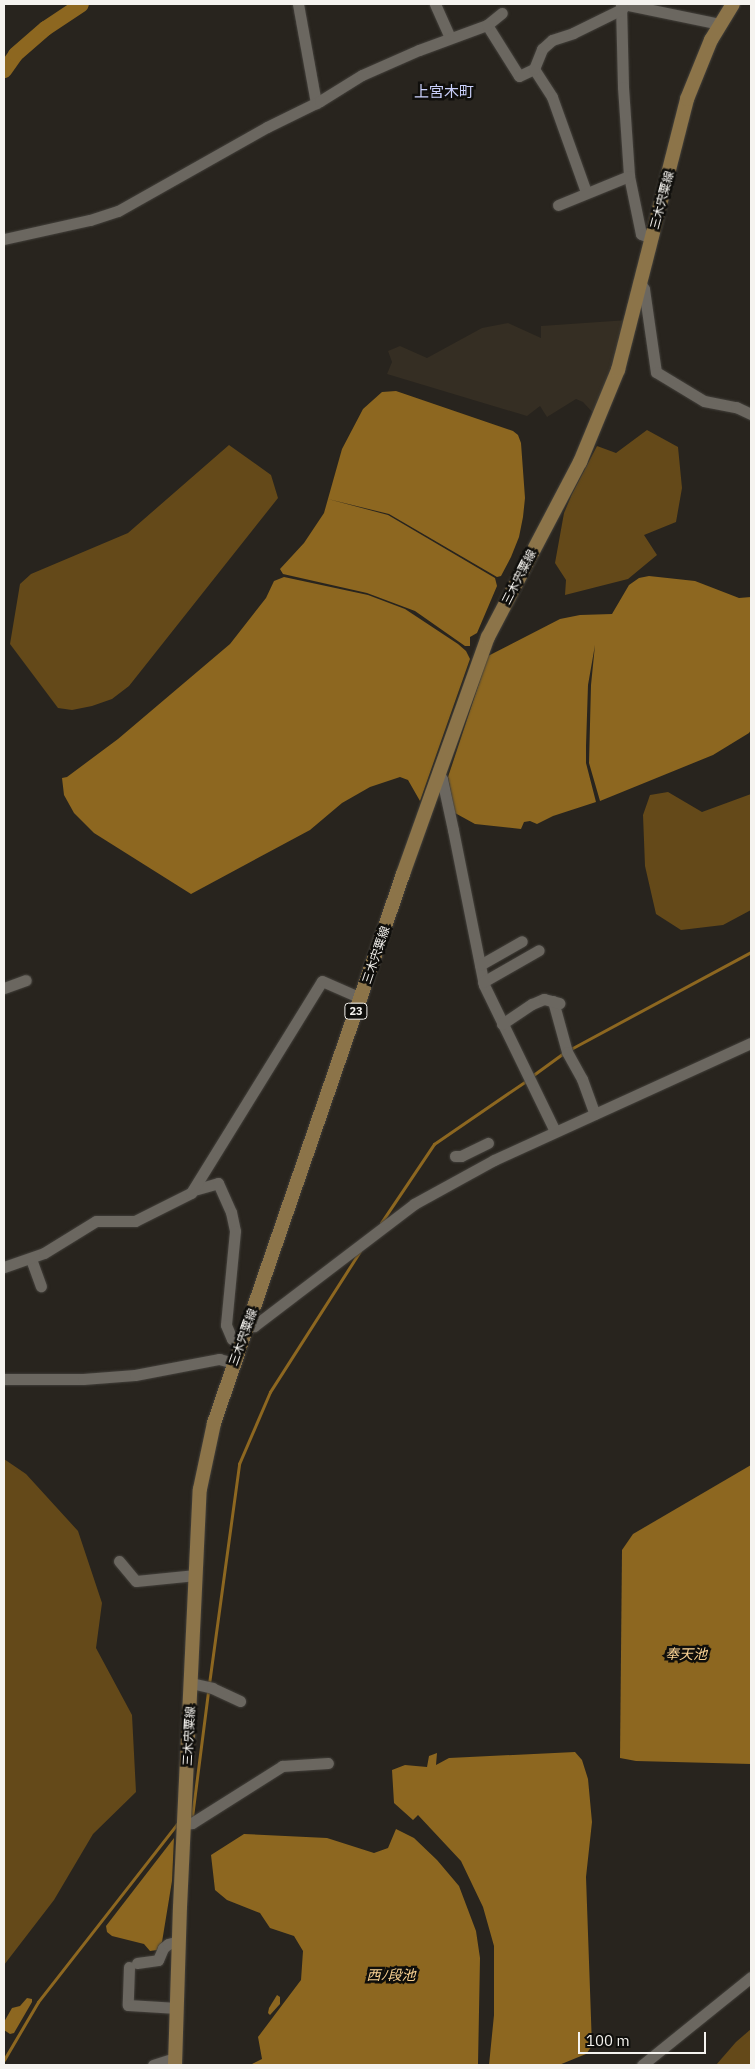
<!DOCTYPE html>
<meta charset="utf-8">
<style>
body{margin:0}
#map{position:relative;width:755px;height:2069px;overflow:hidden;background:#28241e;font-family:"IBM Plex Sans","Noto Sans JP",sans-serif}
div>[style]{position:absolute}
.built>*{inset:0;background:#352e23}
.forest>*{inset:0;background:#644919}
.water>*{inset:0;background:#8d6720}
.stream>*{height:2.5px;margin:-1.25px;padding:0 1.25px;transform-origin:1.25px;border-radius:1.25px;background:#8d6720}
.river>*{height:15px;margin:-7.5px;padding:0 7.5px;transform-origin:7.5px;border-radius:7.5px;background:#8d6720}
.roads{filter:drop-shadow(0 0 1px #43403b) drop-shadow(0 0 1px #43403b)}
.minor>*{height:11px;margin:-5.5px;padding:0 5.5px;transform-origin:5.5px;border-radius:5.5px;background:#6b6760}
.major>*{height:14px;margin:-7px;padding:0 7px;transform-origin:7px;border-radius:7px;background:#8c7449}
span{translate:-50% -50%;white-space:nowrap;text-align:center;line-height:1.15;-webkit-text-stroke:5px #0f0e0b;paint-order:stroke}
.shield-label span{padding:1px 4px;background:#0f0e0b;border:1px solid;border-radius:4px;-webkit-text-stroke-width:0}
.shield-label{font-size:11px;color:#f5f3ef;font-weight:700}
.street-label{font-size:12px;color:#f5f3ef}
.water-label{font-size:14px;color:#f9d192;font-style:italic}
.quarter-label{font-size:15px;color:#cad0fb}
.frame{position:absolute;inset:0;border:5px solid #f5f3ef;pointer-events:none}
.scale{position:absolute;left:578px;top:2032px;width:128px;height:22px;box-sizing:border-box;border:2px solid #f5f3ef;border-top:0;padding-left:6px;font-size:15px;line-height:18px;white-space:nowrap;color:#f5f3ef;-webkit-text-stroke:4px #0f0e0b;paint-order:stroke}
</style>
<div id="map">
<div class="built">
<i style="clip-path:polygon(628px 320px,595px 415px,583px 402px,576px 399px,547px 417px,540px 406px,527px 416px,387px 374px,392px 362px,388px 351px,400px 346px,427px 358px,482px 328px,508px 323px,541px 338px,541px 326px)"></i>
</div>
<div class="forest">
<i style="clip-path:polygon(647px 430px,678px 447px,682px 488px,676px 522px,644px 535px,657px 555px,628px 579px,565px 595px,566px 580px,555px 563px,564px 513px,572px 494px,597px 446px,616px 453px)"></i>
<i style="clip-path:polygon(229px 445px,271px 475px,278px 498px,129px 686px,112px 699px,92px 706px,72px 710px,58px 708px,10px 644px,20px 584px,31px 574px,128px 533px)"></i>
<i style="clip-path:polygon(668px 792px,702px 812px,751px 794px,751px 910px,723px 925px,681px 930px,656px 914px,645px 866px,643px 815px,650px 795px)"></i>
<i style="clip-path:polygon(4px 1459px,26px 1474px,78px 1531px,102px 1603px,96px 1648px,132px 1715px,136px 1792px,93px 1834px,54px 1900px,4px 1965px)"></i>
<i style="clip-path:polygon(751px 2029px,751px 2065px,716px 2065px,736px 2042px)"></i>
</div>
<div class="water">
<i style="clip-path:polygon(396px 391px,513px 431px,518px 435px,521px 443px,525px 498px,523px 517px,519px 537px,511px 557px,501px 576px,497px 577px,389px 514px,328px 499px,388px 515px,495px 578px,497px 586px,477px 633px,470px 637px,470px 646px,465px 646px,415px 611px,367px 593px,283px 574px,280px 569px,304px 543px,324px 513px,342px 449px,363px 409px,382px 392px)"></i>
<i style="clip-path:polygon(649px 576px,695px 581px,739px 598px,751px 597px,751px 730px,749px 733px,713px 755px,600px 801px,589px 763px,591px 685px,595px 645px,588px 685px,586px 746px,586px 763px,596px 802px,553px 816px,537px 824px,530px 821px,524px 822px,521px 829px,475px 824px,455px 813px,448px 777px,488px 656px,560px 619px,580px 615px,612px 614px,629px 585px,639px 578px)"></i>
<i style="clip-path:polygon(284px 577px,368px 595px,405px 609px,458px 644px,466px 651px,470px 659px,420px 801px,408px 780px,400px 777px,370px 787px,342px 803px,310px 830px,191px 894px,94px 833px,74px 813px,64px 795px,62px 778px,67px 777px,118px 739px,230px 644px,266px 598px,274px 581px)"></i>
<i style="clip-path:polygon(751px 1465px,751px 1764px,636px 1761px,620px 1758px,622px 1550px,633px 1534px)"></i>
<i style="clip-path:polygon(575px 1752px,582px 1760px,588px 1779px,592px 1822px,586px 1877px,592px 2046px,586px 2054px,559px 2065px,489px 2065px,494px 2015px,494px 1946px,483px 1907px,461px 1861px,418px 1815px,413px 1820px,394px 1803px,392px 1770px,405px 1765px,427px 1767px,429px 1756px,437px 1753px,436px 1765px,449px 1758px)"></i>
<i style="clip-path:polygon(396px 1829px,414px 1838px,437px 1860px,459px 1886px,476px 1931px,480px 1958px,478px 2065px,250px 2065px,262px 2059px,258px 2037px,301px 1980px,303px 1951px,294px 1936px,270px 1928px,260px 1913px,227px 1900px,215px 1890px,211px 1855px,244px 1834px,327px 1838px,374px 1853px,388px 1848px)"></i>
<i style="clip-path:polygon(174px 1838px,172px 1881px,162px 1942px,157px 1950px,150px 1951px,144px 1944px,112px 1936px,107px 1932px,106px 1926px)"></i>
<i style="clip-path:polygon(277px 1995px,280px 1997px,280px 2004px,270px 2015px,268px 2013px,269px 2008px)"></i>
<i style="clip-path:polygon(27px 1998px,32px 1999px,32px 2002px,14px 2033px,10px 2034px,4px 2030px,4px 2022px,12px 2008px,20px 2006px)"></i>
</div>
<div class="stream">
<i style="left:569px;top:1050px;width:207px;rotate:-28.3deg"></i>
<i style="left:532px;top:1076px;width:39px;rotate:-36deg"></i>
<i style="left:381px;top:1223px;width:95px;rotate:-56.1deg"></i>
<i style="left:434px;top:1144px;width:112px;rotate:-34.4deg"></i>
<i style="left:209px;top:1684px;width:222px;rotate:-82.2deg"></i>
<i style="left:239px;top:1464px;width:78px;rotate:-66.7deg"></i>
<i style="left:270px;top:1392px;width:167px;rotate:-57.4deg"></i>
<i style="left:192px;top:1817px;width:126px;rotate:-82.7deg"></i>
<i style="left:4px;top:2060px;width:67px;rotate:-59.6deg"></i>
<i style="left:38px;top:2002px;width:227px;rotate:-52deg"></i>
</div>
<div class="river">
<i style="left:4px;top:70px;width:19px;rotate:-55deg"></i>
<i style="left:15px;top:54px;width:40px;rotate:-41deg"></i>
<i style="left:45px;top:28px;width:43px;rotate:-33.7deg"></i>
</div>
<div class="roads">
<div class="minor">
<i style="left:298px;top:4px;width:101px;rotate:79.7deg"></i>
<i style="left:435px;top:4px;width:37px;rotate:66deg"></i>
<i style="left:621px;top:4px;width:83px;rotate:88.6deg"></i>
<i style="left:623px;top:87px;width:89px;rotate:86.1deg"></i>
<i style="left:629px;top:176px;width:59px;rotate:78.3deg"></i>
<i style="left:641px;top:234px;width:12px;rotate:20deg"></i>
<i style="left:623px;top:4px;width:99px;rotate:11.7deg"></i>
<i style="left:487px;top:25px;width:60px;rotate:57.9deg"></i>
<i style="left:519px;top:76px;width:17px;rotate:-25deg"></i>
<i style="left:534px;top:69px;width:33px;rotate:57deg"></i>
<i style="left:552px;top:97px;width:101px;rotate:70.3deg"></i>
<i style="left:534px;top:69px;width:22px;rotate:-68deg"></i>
<i style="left:542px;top:49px;width:13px;rotate:-42deg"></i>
<i style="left:552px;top:40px;width:22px;rotate:-18deg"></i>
<i style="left:573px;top:33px;width:55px;rotate:-26.1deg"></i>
<i style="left:558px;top:205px;width:77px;rotate:-22.2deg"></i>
<i style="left:4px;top:239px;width:88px;rotate:-12.5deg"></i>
<i style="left:90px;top:220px;width:29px;rotate:-18deg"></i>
<i style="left:118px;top:211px;width:171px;rotate:-29.4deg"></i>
<i style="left:267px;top:127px;width:59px;rotate:-26.1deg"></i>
<i style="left:320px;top:101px;width:49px;rotate:-31.8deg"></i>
<i style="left:362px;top:75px;width:62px;rotate:-23.7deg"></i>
<i style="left:419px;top:50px;width:72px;rotate:-20.2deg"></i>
<i style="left:487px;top:25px;width:19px;rotate:-39deg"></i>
<i style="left:641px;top:284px;width:6px;rotate:59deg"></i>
<i style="left:644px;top:289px;width:84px;rotate:81.8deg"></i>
<i style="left:656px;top:372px;width:56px;rotate:31.1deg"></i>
<i style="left:704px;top:401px;width:33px;rotate:11deg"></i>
<i style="left:736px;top:407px;width:17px;rotate:25deg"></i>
<i style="left:439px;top:774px;width:6px;rotate:59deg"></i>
<i style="left:442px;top:779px;width:52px;rotate:77.8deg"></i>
<i style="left:453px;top:830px;width:158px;rotate:78.7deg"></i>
<i style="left:484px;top:985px;width:162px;rotate:64.1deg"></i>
<i style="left:480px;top:965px;width:48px;rotate:-29.7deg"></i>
<i style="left:483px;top:982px;width:64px;rotate:-29.7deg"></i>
<i style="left:4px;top:988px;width:23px;rotate:-20deg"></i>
<i style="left:553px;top:1001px;width:53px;rotate:74.6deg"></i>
<i style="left:567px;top:1052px;width:31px;rotate:61deg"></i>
<i style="left:582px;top:1079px;width:37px;rotate:70deg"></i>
<i style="left:502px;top:1024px;width:36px;rotate:-34deg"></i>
<i style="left:532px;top:1004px;width:13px;rotate:-23deg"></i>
<i style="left:544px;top:999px;width:16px;rotate:15deg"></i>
<i style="left:455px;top:1156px;width:6px"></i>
<i style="left:461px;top:1156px;width:30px;rotate:-26deg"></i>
<i style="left:194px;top:1190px;width:25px;rotate:-16deg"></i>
<i style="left:218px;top:1183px;width:32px;rotate:66deg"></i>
<i style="left:231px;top:1212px;width:19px;rotate:78deg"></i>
<i style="left:235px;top:1231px;width:94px;rotate:95.5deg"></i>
<i style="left:226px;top:1325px;width:15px;rotate:67deg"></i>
<i style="left:232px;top:1339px;width:11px;rotate:34deg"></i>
<i style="left:31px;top:1259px;width:29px;rotate:70deg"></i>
<i style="left:4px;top:1267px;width:42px;rotate:-19.3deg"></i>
<i style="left:44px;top:1253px;width:61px;rotate:-31.6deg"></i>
<i style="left:96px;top:1221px;width:39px"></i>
<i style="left:135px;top:1221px;width:63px;rotate:-26.6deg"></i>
<i style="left:191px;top:1193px;width:249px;rotate:-58.3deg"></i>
<i style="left:322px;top:981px;width:43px;rotate:23.6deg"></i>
<i style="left:247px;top:1326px;width:7px"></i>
<i style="left:254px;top:1326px;width:201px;rotate:-37.3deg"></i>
<i style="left:414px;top:1204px;width:91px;rotate:-28.8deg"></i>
<i style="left:494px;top:1160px;width:282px;rotate:-24.5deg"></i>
<i style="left:4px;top:1379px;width:79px"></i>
<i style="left:83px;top:1379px;width:52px;rotate:-4.4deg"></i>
<i style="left:135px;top:1375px;width:86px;rotate:-10.8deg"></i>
<i style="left:219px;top:1359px;width:16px;rotate:15deg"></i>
<i style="left:119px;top:1561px;width:26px;rotate:50deg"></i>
<i style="left:136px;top:1581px;width:60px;rotate:-5.7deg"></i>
<i style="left:191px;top:1683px;width:22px;rotate:13deg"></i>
<i style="left:212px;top:1688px;width:31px;rotate:25deg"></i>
<i style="left:185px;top:1824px;width:7px;rotate:-8deg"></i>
<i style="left:192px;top:1823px;width:107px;rotate:-32.3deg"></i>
<i style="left:282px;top:1766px;width:46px;rotate:-3.7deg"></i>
<i style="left:137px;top:1963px;width:21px;rotate:-8deg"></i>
<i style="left:158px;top:1960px;width:13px;rotate:-67deg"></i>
<i style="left:163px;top:1948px;width:6px;rotate:-39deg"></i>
<i style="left:168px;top:1944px;width:11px;rotate:-15deg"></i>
<i style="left:129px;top:1967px;width:38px;rotate:92deg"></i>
<i style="left:128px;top:2005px;width:49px;rotate:3.5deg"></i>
<i style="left:153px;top:2065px;width:23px;rotate:-18deg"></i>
<i style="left:642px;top:2065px;width:140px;rotate:-38.9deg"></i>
</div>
<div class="major">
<i style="left:175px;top:2065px;width:158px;rotate:-88.2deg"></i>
<i style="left:180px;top:1907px;width:418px;rotate:-87.3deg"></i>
<i style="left:200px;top:1489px;width:67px;rotate:-78deg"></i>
<i style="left:214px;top:1423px;width:581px;rotate:-71deg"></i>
<i style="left:403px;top:874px;width:252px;rotate:-70.3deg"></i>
<i style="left:488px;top:637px;width:198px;rotate:-62.3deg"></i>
<i style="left:580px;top:462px;width:100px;rotate:-67.6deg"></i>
<i style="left:618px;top:370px;width:280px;rotate:-75.7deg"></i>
<i style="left:687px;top:99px;width:64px;rotate:-67.9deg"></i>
<i style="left:711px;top:40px;width:42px;rotate:-58.6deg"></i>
</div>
</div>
<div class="shield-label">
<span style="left:356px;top:1011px">23</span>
</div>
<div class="street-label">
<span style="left:662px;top:200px;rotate:-75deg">三木宍粟線</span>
<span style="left:519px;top:577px;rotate:-63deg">三木宍粟線</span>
<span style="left:376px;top:955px;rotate:-71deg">三木宍粟線</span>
<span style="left:243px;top:1337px;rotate:-70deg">三木宍粟線</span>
<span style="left:189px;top:1736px;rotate:-87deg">三木宍粟線</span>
</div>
<div class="water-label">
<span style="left:686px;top:1654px">奉天池</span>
<span style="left:391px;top:1975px">西ﾉ段池</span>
</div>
<div class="quarter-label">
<span style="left:444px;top:92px">上宮木町</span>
</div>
<div class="frame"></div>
<div class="scale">100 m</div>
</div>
